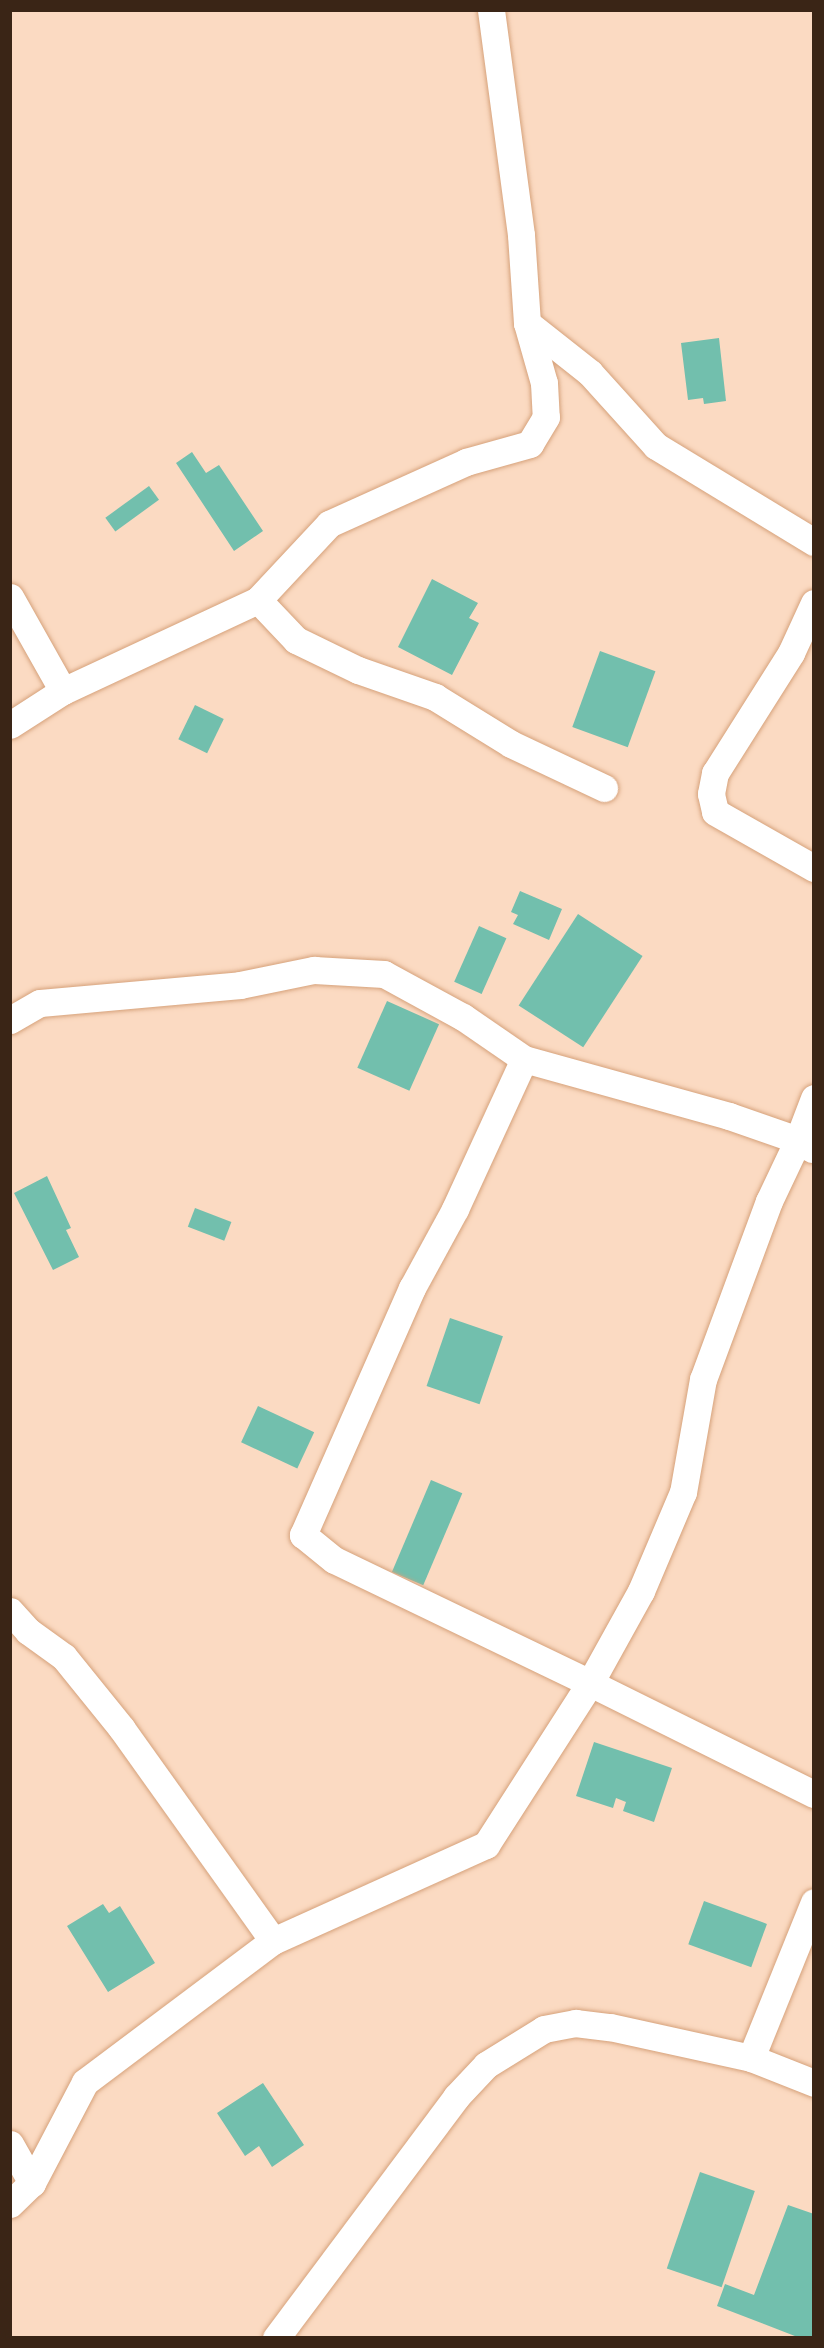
<!DOCTYPE html>
<style>
body{margin:0}
#map{position:relative;width:824px;height:2348px;overflow:hidden;background:#fbdac2;font-family:"Libre Baskerville",serif}
div>[style]{position:absolute}
.building>*{inset:0;background:#72bfad;transform-origin:0 0}
.roads{filter:drop-shadow(0 0 2px #d6a27b) drop-shadow(0 0 2px #d6a27b)}
.street>*{height:27px;margin:-13.5px;padding:0 13.5px;transform-origin:13.5px;border-radius:13.5px;background:#fff}
span{translate:-50% -50%;white-space:nowrap;text-align:center;line-height:1.15;-webkit-text-stroke:6px #f7ece4;paint-order:stroke}
.frame{position:absolute;inset:0;border:12px solid #3a2516;pointer-events:none}
</style>
<div id="map">
<div class="building">
<i style="clip-path:polygon(719px 338px,726px 401px,704px 404px,703px 398px,688px 400px,681px 343px)"></i>
<i style="clip-path:polygon(192px 452px,206px 473px,219px 465px,263px 531px,234px 551px,176px 463px)"></i>
<i style="left:149px;top:486px;width:17px;height:54px;rotate:54deg"></i>
<i style="clip-path:polygon(432px 579px,478px 603px,469px 618px,479px 623px,452px 675px,398px 647px)"></i>
<i style="left:600px;top:651px;width:59px;height:81px;rotate:20deg"></i>
<i style="left:195px;top:705px;width:32px;height:38px;rotate:26deg"></i>
<i style="clip-path:polygon(520px 891px,562px 909px,549px 940px,513px 924px,518px 915px,511px 912px)"></i>
<i style="left:578px;top:914px;width:77px;height:109px;rotate:33deg"></i>
<i style="left:479px;top:926px;width:30px;height:61px;rotate:24deg"></i>
<i style="left:387px;top:1001px;width:57px;height:73px;rotate:24deg"></i>
<i style="clip-path:polygon(47px 1176px,71px 1228px,66px 1230px,79px 1257px,53px 1270px,14px 1193px)"></i>
<i style="left:195px;top:1208px;width:39px;height:20px;rotate:21deg"></i>
<i style="left:450px;top:1318px;width:56px;height:72px;rotate:19deg"></i>
<i style="left:258px;top:1406px;width:62px;height:40px;rotate:25deg"></i>
<i style="left:431px;top:1480px;width:34px;height:100px;rotate:23deg"></i>
<i style="clip-path:polygon(594px 1742px,672px 1768px,654px 1822px,623px 1811px,626px 1802px,616px 1798px,613px 1808px,576px 1796px)"></i>
<i style="left:704px;top:1901px;width:67px;height:46px;rotate:20deg"></i>
<i style="clip-path:polygon(103px 1904px,109px 1913px,120px 1906px,155px 1963px,108px 1992px,67px 1926px)"></i>
<i style="clip-path:polygon(263px 2083px,304px 2145px,272px 2167px,259px 2146px,245px 2156px,217px 2113px)"></i>
<i style="left:700px;top:2172px;width:58px;height:102px;rotate:19deg"></i>
<i style="clip-path:polygon(788px 2205px,814px 2214px,814px 2338px,800px 2338px,717px 2306px,725px 2284px,754px 2295px)"></i>
</div>
<div class="roads">
<div class="street">
<i style="left:491px;top:10px;width:227px;rotate:82.4deg"></i>
<i style="left:521px;top:235px;width:88px;rotate:86.1deg"></i>
<i style="left:527px;top:323px;width:62px;rotate:74.2deg"></i>
<i style="left:544px;top:383px;width:34px;rotate:87deg"></i>
<i style="left:546px;top:417px;width:31px;rotate:121deg"></i>
<i style="left:530px;top:444px;width:66px;rotate:164.3deg"></i>
<i style="left:466px;top:462px;width:150px;rotate:155.7deg"></i>
<i style="left:329px;top:524px;width:104px;rotate:133.1deg"></i>
<i style="left:258px;top:600px;width:55px;rotate:46.5deg"></i>
<i style="left:296px;top:640px;width:69px;rotate:25.8deg"></i>
<i style="left:358px;top:670px;width:82px;rotate:19.3deg"></i>
<i style="left:435px;top:697px;width:89px;rotate:31.7deg"></i>
<i style="left:511px;top:744px;width:103px;rotate:25.3deg"></i>
<i style="left:527px;top:323px;width:80px;rotate:38.4deg"></i>
<i style="left:590px;top:373px;width:98px;rotate:47.9deg"></i>
<i style="left:656px;top:446px;width:185px;rotate:31.3deg"></i>
<i style="left:10px;top:597px;width:108px;rotate:60.6deg"></i>
<i style="left:814px;top:603px;width:55px;rotate:114.7deg"></i>
<i style="left:791px;top:653px;width:142px;rotate:122.3deg"></i>
<i style="left:715px;top:773px;width:21px;rotate:101deg"></i>
<i style="left:711px;top:794px;width:18px;rotate:77deg"></i>
<i style="left:715px;top:812px;width:114px;rotate:29.5deg"></i>
<i style="left:10px;top:725px;width:63px;rotate:-32.7deg"></i>
<i style="left:63px;top:691px;width:215px;rotate:-25deg"></i>
<i style="left:10px;top:1020px;width:34px;rotate:-30deg"></i>
<i style="left:40px;top:1003px;width:201px;rotate:-5.1deg"></i>
<i style="left:240px;top:985px;width:76px;rotate:-11.5deg"></i>
<i style="left:314px;top:970px;width:70px;rotate:3.3deg"></i>
<i style="left:384px;top:974px;width:90px;rotate:28.6deg"></i>
<i style="left:463px;top:1017px;width:74px;rotate:34.5deg"></i>
<i style="left:524px;top:1059px;width:213px;rotate:15.5deg"></i>
<i style="left:729px;top:1116px;width:73px;rotate:19.2deg"></i>
<i style="left:798px;top:1140px;width:68px;rotate:115.4deg"></i>
<i style="left:769px;top:1201px;width:190px;rotate:110.3deg"></i>
<i style="left:703px;top:1379px;width:115px;rotate:100deg"></i>
<i style="left:683px;top:1492px;width:108px;rotate:113deg"></i>
<i style="left:641px;top:1591px;width:105px;rotate:119deg"></i>
<i style="left:590px;top:1683px;width:284px;rotate:-154.3deg"></i>
<i style="left:334px;top:1560px;width:40px;rotate:-141deg"></i>
<i style="left:303px;top:1535px;width:270px;rotate:-66.2deg"></i>
<i style="left:412px;top:1288px;width:90px;rotate:-61.4deg"></i>
<i style="left:455px;top:1209px;width:165px;rotate:-65.3deg"></i>
<i style="left:812px;top:1149px;width:17px;rotate:-147deg"></i>
<i style="left:798px;top:1140px;width:45px;rotate:-69.1deg"></i>
<i style="left:10px;top:1611px;width:27px;rotate:48deg"></i>
<i style="left:28px;top:1631px;width:44px;rotate:35.8deg"></i>
<i style="left:64px;top:1657px;width:92px;rotate:51.1deg"></i>
<i style="left:122px;top:1729px;width:260px;rotate:54.5deg"></i>
<i style="left:751px;top:2058px;width:168px;rotate:-68deg"></i>
<i style="left:10px;top:2144px;width:45px;rotate:60.6deg"></i>
<i style="left:10px;top:2204px;width:30px;rotate:-44deg"></i>
<i style="left:32px;top:2183px;width:114px;rotate:-62.3deg"></i>
<i style="left:85px;top:2082px;width:235px;rotate:-36.9deg"></i>
<i style="left:273px;top:1941px;width:234px;rotate:-24.3deg"></i>
<i style="left:486px;top:1845px;width:193px;rotate:-57.3deg"></i>
<i style="left:590px;top:1683px;width:250px;rotate:26.4deg"></i>
<i style="left:276px;top:2338px;width:301px;rotate:-53.2deg"></i>
<i style="left:456px;top:2097px;width:44px;rotate:-46.8deg"></i>
<i style="left:486px;top:2065px;width:68px;rotate:-31.8deg"></i>
<i style="left:544px;top:2029px;width:32px;rotate:-11deg"></i>
<i style="left:575px;top:2023px;width:35px;rotate:7deg"></i>
<i style="left:610px;top:2027px;width:144px;rotate:12.4deg"></i>
<i style="left:751px;top:2058px;width:68px;rotate:21.6deg"></i>
</div>
</div>
<div class="frame"></div>
</div>
